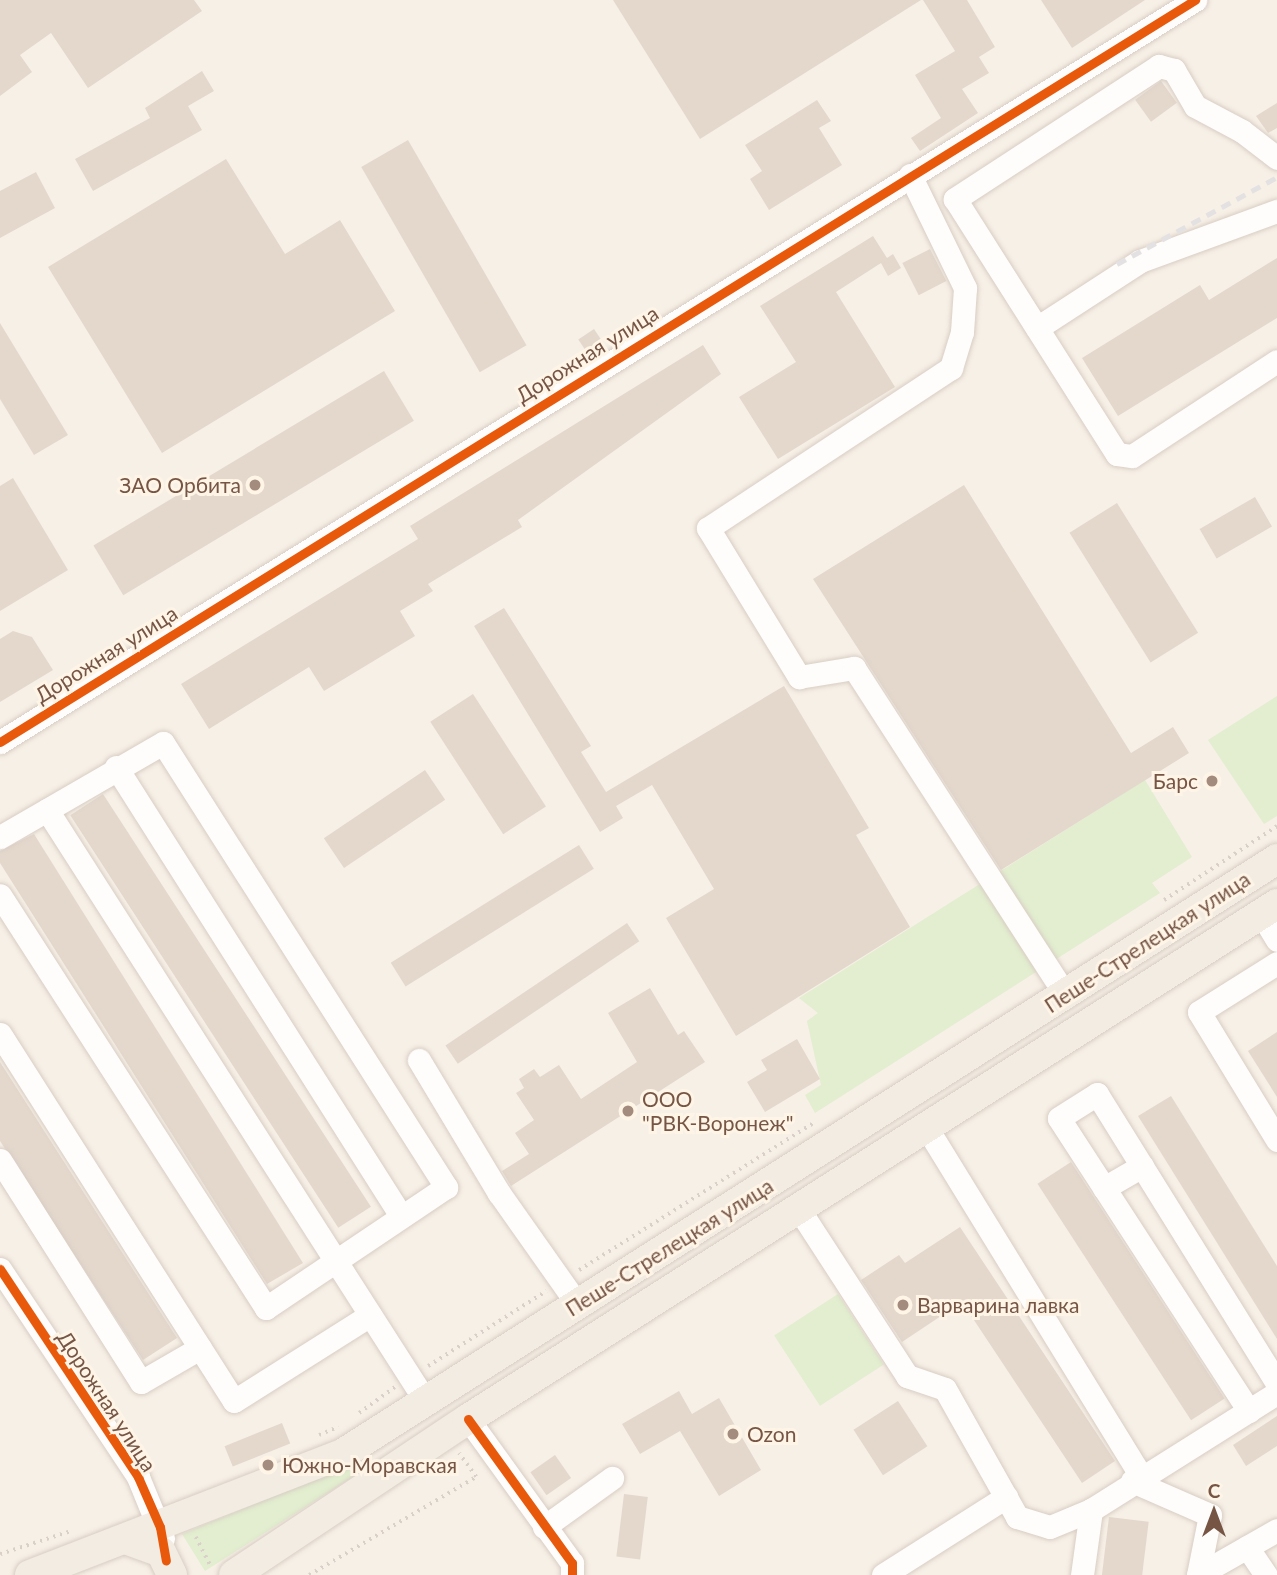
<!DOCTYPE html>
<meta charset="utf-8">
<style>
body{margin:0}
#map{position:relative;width:1277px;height:1575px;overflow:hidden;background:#f7f0e6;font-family:Lato,sans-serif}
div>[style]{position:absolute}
.green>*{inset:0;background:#e2eecf;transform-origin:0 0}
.building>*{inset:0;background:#e4d8cd;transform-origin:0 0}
.path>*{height:3.5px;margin-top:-1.75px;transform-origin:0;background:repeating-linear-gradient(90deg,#dad0ca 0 2px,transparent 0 7px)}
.roads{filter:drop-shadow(0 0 2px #d8cdc4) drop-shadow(0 0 2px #d8cdc4)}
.minor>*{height:23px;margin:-11.5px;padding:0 11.5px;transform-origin:11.5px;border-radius:11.5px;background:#fefdfb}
.major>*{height:30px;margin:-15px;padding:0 15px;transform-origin:15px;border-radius:15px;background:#f2ece3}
.rail>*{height:5px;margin-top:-2.5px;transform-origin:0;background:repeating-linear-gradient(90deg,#e4e1e3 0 10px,transparent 0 17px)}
.cycleway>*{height:9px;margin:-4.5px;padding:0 4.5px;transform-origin:4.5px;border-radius:4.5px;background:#e8590c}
.dots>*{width:19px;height:19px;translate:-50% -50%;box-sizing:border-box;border:4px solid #fff5e7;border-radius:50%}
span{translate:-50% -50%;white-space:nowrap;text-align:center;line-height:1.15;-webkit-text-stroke:6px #fff5e7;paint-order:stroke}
.street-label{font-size:21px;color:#765545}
.poi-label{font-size:21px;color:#765545}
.right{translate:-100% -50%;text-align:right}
.left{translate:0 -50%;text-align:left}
.north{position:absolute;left:1179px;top:1477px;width:70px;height:70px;-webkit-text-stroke:5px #fff5e7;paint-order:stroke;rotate:0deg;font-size:19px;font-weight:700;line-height:28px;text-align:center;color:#765545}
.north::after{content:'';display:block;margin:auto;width:24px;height:32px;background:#765545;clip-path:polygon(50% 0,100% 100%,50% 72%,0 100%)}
</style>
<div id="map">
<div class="green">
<i style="clip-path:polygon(1277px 696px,1277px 816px,1264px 824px,1208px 740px)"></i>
<i style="clip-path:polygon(1145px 780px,1192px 857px,1152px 883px,1160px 893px,815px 1113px,805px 1095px,821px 1085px,807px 1021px,818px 1013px,799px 998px)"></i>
<i style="left:838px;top:1294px;width:84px;height:76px;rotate:57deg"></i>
<i style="clip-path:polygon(347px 1466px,354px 1476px,205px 1571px,182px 1534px)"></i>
</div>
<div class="building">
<i style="clip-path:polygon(0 0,194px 0,202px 11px,88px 88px,51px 33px,20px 55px,32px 72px,0 96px)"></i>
<i style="clip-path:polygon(613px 0,921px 0,700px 139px)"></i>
<i style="clip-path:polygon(923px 0,967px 0,995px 47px,979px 57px,989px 73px,962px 89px,978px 113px,920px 151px,911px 138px,941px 118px,915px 75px,955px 51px)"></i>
<i style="clip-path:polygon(1041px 0,1145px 0,1072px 48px)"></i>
<i style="clip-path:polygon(202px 71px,214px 91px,188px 106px,202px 130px,93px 191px,75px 159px,150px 118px,145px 108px)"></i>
<i style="left:1161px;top:81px;width:27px;height:32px;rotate:54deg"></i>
<i style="clip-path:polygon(817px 100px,831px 121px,819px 128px,842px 165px,769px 210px,750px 179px,762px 171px,745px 145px)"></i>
<i style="clip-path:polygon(1277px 103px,1277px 128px,1268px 133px,1256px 116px)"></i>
<i style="left:408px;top:140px;width:237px;height:54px;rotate:60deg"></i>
<i style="clip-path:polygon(226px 159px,285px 254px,340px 220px,395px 311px,162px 453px,48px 267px)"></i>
<i style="clip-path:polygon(36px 172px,55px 208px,0 238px,0 191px)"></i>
<i style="clip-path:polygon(873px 236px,887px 258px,893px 254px,901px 268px,888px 276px,881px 263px,836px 292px,895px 387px,778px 459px,739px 397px,796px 362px,760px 306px)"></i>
<i style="left:930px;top:249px;width:36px;height:31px;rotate:63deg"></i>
<i style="clip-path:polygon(1277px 258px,1277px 318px,1118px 416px,1082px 358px,1200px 285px,1209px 300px)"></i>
<i style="clip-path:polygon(0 323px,68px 435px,34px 455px,0 399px)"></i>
<i style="left:594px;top:329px;width:18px;height:19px;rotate:56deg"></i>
<i style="clip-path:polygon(703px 345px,721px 374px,518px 520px,522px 527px,428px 584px,433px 591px,400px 611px,415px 636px,324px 691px,309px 667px,209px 729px,181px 684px,418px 539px,410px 526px)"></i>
<i style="left:384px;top:371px;width:58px;height:339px;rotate:59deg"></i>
<i style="clip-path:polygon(13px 478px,68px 570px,0 611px,0 486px)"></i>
<i style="clip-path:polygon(964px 485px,1131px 753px,1173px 727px,1189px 753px,1001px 870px,813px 579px)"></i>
<i style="left:1255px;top:497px;width:34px;height:64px;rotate:60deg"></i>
<i style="left:1117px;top:503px;width:153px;height:56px;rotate:58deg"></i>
<i style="clip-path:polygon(504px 608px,591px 746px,581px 752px,606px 792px,784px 686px,869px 828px,856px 835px,910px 927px,736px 1036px,666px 918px,714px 889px,652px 785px,616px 806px,623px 818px,600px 832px,474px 626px)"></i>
<i style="clip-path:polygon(13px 631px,32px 637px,53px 670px,0 702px,0 639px)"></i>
<i style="left:473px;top:694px;width:134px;height:51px;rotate:57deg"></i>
<i style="left:425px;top:770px;width:36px;height:122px;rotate:56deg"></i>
<i style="left:103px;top:794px;width:492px;height:39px;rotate:57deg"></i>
<i style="clip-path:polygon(34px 834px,303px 1263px,267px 1284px,0 863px,0 851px)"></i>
<i style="left:579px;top:845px;width:28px;height:222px;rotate:58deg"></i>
<i style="left:627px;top:923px;width:22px;height:219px;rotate:56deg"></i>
<i style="clip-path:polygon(650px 988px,678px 1035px,684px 1031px,705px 1062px,511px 1186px,502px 1171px,529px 1154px,515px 1133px,534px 1120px,516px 1093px,524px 1088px,519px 1079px,534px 1069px,540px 1077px,559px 1065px,581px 1099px,637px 1062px,608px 1013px)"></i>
<i style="clip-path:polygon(1277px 1032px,1277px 1097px,1248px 1051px)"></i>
<i style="clip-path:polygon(797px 1039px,820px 1079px,765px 1112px,747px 1082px,767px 1070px,761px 1060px)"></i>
<i style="clip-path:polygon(0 1062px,177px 1338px,143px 1360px,0 1141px)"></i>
<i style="clip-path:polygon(1171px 1096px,1277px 1266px,1277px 1339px,1138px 1116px)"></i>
<i style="left:1071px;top:1162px;width:282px;height:40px;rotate:57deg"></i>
<i style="clip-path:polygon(960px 1227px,1115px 1461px,1082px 1483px,962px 1302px,902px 1342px,861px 1280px,899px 1255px,905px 1263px)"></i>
<i style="clip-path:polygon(679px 1391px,692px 1414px,719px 1398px,761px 1470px,719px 1496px,680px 1431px,640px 1454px,622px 1424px)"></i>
<i style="left:898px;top:1401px;width:54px;height:53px;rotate:57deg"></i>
<i style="clip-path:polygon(1277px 1416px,1277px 1446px,1246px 1466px,1233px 1445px)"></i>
<i style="left:282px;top:1423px;width:22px;height:62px;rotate:68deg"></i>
<i style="left:555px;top:1455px;width:28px;height:30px;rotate:55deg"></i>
<i style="left:624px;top:1494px;width:24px;height:63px;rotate:7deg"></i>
<i style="left:1109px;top:1517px;width:40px;height:59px;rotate:7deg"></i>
</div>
<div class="path">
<i style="left:1164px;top:900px;width:135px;rotate:-33.2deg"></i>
<i style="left:579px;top:1270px;width:279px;rotate:-32.1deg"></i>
<i style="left:428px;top:1366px;width:140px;rotate:-32.4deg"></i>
<i style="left:359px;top:1413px;width:44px;rotate:-35.8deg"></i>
<i style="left:319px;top:1435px;width:21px;rotate:-23deg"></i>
<i style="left:196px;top:1537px;width:34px;rotate:63deg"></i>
<i style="left:0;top:1554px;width:75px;rotate:-17.9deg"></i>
<i style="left:309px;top:1575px;width:194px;rotate:-30.4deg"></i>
<i style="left:476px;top:1477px;width:29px;rotate:-126deg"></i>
</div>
<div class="roads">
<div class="minor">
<i style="left:1277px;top:158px;width:44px;rotate:-142.4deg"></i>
<i style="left:1242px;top:131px;width:53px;rotate:-152deg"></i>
<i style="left:1195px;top:106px;width:42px;rotate:-120.3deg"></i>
<i style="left:1174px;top:70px;width:16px;rotate:-165deg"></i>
<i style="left:1159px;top:66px;width:244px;rotate:146.9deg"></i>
<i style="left:955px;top:199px;width:302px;rotate:57.6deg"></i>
<i style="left:1117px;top:454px;width:15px;rotate:8deg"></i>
<i style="left:1132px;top:456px;width:173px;rotate:-33.2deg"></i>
<i style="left:910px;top:175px;width:126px;rotate:64deg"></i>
<i style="left:965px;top:288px;width:44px;rotate:93.9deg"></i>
<i style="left:962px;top:332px;width:38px;rotate:107deg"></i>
<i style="left:951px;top:368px;width:291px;rotate:146.6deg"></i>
<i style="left:708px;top:528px;width:175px;rotate:58.6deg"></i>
<i style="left:799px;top:677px;width:56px;rotate:-9.3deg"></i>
<i style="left:854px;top:668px;width:391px;rotate:57.1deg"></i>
<i style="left:1037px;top:328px;width:123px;rotate:-33deg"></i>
<i style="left:1140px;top:261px;width:146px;rotate:-20.1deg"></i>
<i style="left:0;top:742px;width:1407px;rotate:-31.84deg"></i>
<i style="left:116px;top:767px;width:532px;rotate:57.59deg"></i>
<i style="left:47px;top:810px;width:703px;rotate:57.37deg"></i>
<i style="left:0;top:837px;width:188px;rotate:-30deg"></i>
<i style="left:163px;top:743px;width:527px;rotate:57.49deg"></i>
<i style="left:446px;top:1187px;width:217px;rotate:146.1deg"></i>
<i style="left:266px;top:1308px;width:491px;rotate:-122.8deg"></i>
<i style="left:1262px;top:915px;width:29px;rotate:59deg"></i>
<i style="left:1277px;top:963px;width:92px;rotate:147.9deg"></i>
<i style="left:1199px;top:1012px;width:150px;rotate:58.6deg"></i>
<i style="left:0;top:1034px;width:435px;rotate:57.5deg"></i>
<i style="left:234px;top:1401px;width:161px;rotate:-32.3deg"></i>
<i style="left:419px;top:1060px;width:155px;rotate:59deg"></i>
<i style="left:499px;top:1193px;width:137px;rotate:54.8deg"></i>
<i style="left:928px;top:1130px;width:406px;rotate:58.4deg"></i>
<i style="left:0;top:1160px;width:263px;rotate:57.6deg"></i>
<i style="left:141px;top:1382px;width:68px;rotate:-30deg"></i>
<i style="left:1104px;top:1188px;width:44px;rotate:-30.1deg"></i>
<i style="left:800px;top:1211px;width:197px;rotate:57deg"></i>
<i style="left:907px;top:1376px;width:40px;rotate:18.9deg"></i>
<i style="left:945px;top:1389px;width:147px;rotate:60.6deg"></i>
<i style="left:1017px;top:1517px;width:34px;rotate:17deg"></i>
<i style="left:1050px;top:1527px;width:44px;rotate:-22.5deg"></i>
<i style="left:1091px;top:1510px;width:220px;rotate:-32.2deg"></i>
<i style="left:0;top:1269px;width:250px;rotate:56.4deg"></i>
<i style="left:138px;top:1477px;width:66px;rotate:67.7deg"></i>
<i style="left:1249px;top:1411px;width:349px;rotate:-123deg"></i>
<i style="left:1059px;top:1118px;width:45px;rotate:-32.3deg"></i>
<i style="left:1097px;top:1094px;width:340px;rotate:58.1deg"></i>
<i style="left:468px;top:1419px;width:178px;rotate:54.2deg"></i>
<i style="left:572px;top:1563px;width:12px;rotate:90deg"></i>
<i style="left:1132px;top:1481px;width:85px;rotate:23.6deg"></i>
<i style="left:1210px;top:1515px;width:61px;rotate:101.3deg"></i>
<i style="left:544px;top:1527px;width:84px;rotate:-35.8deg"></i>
<i style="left:1247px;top:1547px;width:34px;rotate:56deg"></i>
<i style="left:883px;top:1575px;width:146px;rotate:-32.4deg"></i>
<i style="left:1082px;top:1575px;width:66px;rotate:-82.1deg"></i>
<i style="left:1198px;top:1575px;width:91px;rotate:-29.7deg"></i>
</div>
<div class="major">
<i style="left:125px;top:1539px;width:38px;rotate:20deg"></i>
<i style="left:161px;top:1552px;width:25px;rotate:64deg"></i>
<i style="left:30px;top:1575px;width:337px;rotate:-21.2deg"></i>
<i style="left:344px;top:1453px;width:1106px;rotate:-32.48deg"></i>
<i style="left:234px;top:1575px;width:281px;rotate:-33.7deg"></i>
<i style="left:468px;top:1419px;width:959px;rotate:-32.48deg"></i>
</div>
</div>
<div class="rail">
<i style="left:1117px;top:264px;width:182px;rotate:-28.5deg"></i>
</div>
<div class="cycleway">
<i style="left:0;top:742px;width:1407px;rotate:-31.84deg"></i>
<i style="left:0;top:1269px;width:250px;rotate:56.4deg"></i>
<i style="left:138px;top:1477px;width:55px;rotate:66.3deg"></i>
<i style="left:160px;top:1527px;width:34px;rotate:80deg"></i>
<i style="left:468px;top:1419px;width:178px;rotate:54.2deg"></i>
<i style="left:572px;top:1563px;width:12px;rotate:90deg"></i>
</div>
<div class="dots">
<i style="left:255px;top:485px;background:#a38b7d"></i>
<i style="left:1212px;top:781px;background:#a38b7d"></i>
<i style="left:628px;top:1111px;background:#a38b7d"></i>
<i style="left:903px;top:1305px;background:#a38b7d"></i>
<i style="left:733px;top:1434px;background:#a38b7d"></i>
<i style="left:268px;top:1465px;background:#a38b7d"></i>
</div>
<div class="street-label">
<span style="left:587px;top:354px;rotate:-32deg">Дорожная улица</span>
<span style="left:106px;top:654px;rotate:-32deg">Дорожная улица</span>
<span style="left:1147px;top:942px;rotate:-33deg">Пеше-Стрелецкая улица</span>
<span style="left:669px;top:1247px;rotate:-32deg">Пеше-Стрелецкая улица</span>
<span style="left:107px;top:1401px;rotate:57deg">Дорожная улица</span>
</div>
<div class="poi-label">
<span class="right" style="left:241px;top:485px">ЗАО Орбита</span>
<span class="right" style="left:1198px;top:781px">Барс</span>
<span class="left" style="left:642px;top:1111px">ООО<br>"РВК-Воронеж"</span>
<span class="left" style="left:917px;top:1305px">Варварина лавка</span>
<span class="left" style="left:747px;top:1434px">Ozon</span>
<span class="left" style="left:282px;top:1465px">Южно-Моравская</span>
</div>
<div class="north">С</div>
</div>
